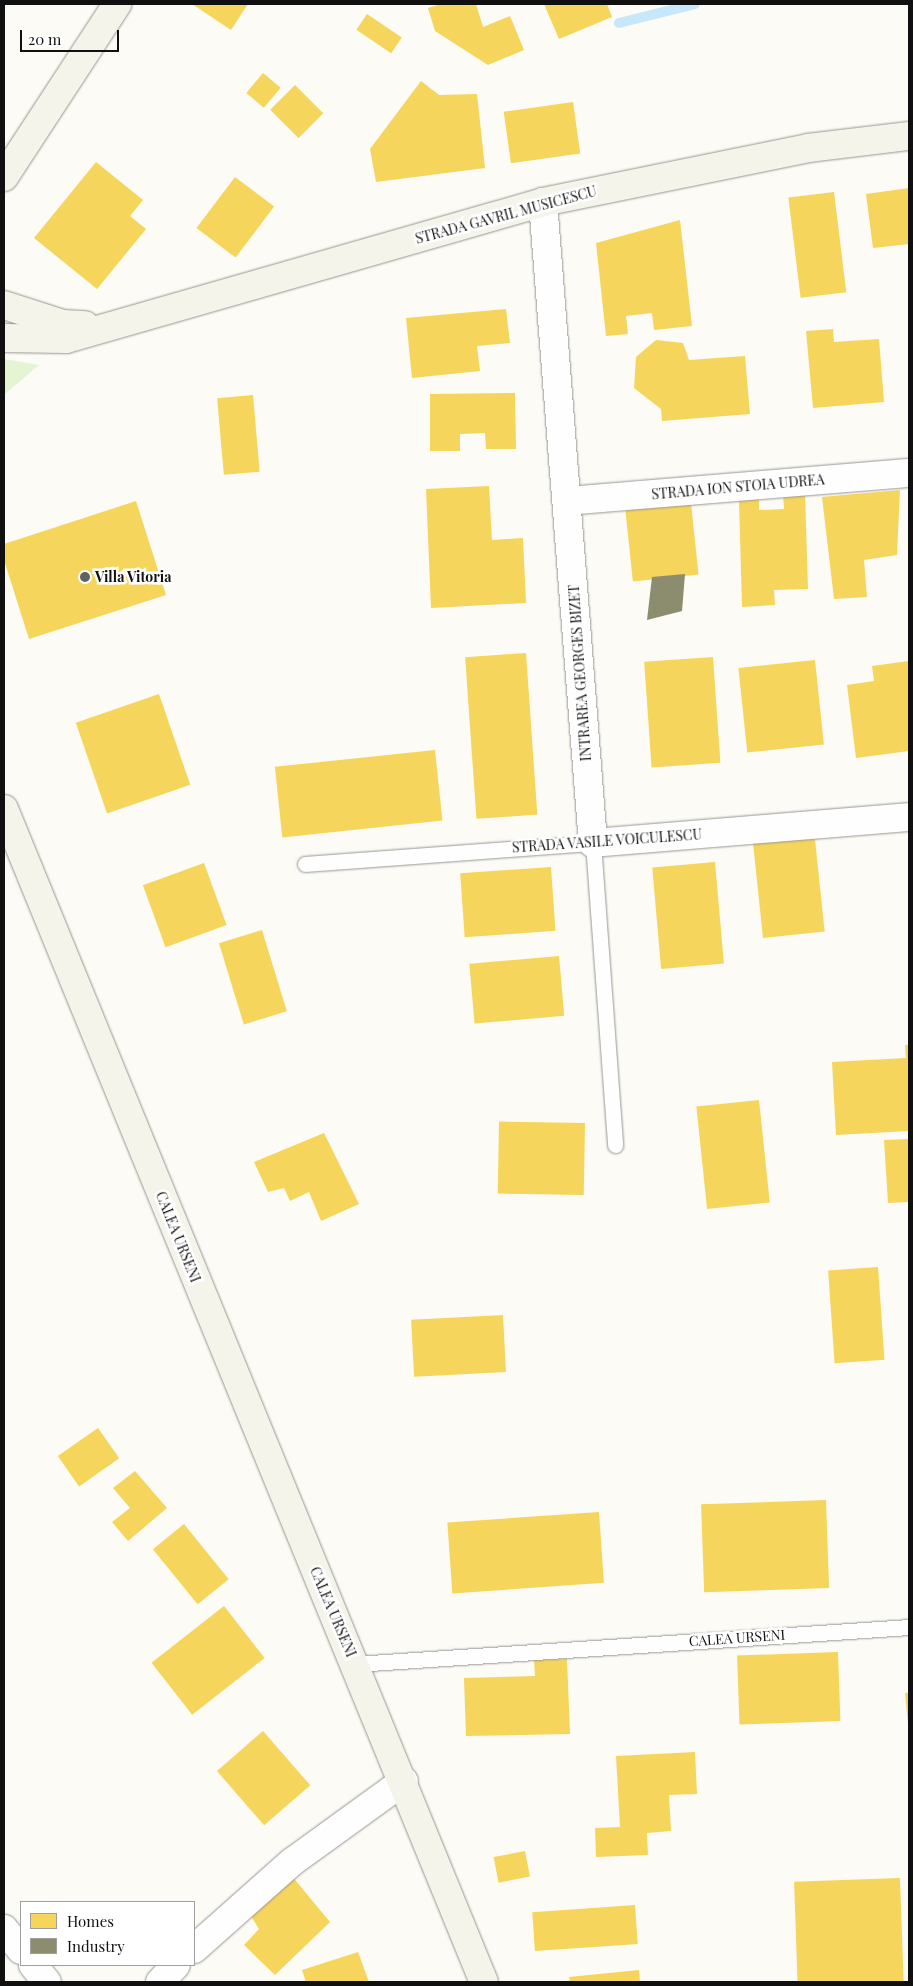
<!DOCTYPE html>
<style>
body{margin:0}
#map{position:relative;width:913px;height:1986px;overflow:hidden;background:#fcfbf5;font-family:"Playfair Display",serif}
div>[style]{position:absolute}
.green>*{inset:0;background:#e5f4d2}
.homes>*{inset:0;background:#f6d55c;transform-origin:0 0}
.industry>*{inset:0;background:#8c8c6e}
.stream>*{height:10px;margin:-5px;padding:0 5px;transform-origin:5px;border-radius:5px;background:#c7e7fb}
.roads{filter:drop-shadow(0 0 1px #969693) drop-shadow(0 0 1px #969693)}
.lane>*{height:15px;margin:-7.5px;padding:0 7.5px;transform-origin:7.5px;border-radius:7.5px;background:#fffefe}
.street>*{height:28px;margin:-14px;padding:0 14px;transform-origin:14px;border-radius:14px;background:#fffefe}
.secondary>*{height:28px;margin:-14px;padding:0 14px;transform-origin:14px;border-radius:14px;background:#f5f4eb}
.dots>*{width:14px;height:14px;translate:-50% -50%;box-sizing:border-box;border:2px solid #fff;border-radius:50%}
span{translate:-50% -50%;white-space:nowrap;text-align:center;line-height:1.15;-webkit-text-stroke:5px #fff;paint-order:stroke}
.street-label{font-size:14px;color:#101010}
.poi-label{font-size:14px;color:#101010;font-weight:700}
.left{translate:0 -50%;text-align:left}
.frame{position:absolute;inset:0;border:5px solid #101010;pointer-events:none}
.legend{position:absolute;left:20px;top:1901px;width:175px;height:65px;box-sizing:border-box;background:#fff;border:1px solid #9f9f9f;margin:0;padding:6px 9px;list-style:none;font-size:15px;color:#101010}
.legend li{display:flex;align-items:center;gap:10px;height:25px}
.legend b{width:25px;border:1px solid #9f9f9f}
.scale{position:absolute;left:20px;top:30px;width:99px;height:22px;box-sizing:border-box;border:2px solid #101010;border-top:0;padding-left:6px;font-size:15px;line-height:18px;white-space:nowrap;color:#101010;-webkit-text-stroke:4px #fff;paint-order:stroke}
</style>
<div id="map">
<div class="green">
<i style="clip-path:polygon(4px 359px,39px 365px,4px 395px)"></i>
</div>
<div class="homes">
<i style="clip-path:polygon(192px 4px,248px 4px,231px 30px)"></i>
<i style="clip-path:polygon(441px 4px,476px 4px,483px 27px,510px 16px,524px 50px,488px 65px,435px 31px,428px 8px)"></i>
<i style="clip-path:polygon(544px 4px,607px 4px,612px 17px,559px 39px)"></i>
<i style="left:367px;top:14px;width:42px;height:19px;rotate:34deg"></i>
<i style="left:263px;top:73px;width:23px;height:26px;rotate:40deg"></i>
<i style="clip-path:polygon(421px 81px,439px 95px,477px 94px,485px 168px,376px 182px,370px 149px)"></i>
<i style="left:295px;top:85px;width:40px;height:35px;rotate:45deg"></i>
<i style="left:573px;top:102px;width:52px;height:70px;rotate:82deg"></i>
<i style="clip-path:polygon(96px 162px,143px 200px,130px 216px,146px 229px,97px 289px,34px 238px)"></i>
<i style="left:235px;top:177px;width:49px;height:64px;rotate:37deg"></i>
<i style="clip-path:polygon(909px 188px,909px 244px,873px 248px,866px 194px)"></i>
<i style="left:834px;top:192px;width:101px;height:46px;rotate:83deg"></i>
<i style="clip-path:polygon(680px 220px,692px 326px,654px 330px,652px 313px,626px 316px,628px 334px,606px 336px,596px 243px)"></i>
<i style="clip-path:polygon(506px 309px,510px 343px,477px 346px,480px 371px,412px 378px,406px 318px)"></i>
<i style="clip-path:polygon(833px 329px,834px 342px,879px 339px,884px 402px,813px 408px,806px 331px)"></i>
<i style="clip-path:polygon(656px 340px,683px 343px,689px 360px,745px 356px,750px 414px,662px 421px,661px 409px,634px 388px,636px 357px)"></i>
<i style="clip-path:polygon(515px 393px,516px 449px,486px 449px,485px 433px,460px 434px,460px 451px,430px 451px,430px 394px)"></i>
<i style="left:253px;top:395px;width:77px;height:36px;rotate:85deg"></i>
<i style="clip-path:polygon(489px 486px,492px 540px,523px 538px,526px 603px,431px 608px,426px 489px)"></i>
<i style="clip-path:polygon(900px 490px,897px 555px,864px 560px,867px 597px,834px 599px,822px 497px)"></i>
<i style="clip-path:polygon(805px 493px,808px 589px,774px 590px,775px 605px,742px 607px,739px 500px,759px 499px,759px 510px,784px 509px,783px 494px)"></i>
<i style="clip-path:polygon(136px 501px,166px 595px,29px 639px,4px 560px,4px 544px)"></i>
<i style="left:691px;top:503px;width:72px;height:66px;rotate:84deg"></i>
<i style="left:526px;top:653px;width:162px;height:61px;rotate:86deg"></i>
<i style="left:713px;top:657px;width:106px;height:69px;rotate:86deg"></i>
<i style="left:815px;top:660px;width:85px;height:77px;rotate:84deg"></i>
<i style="clip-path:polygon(909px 661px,909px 751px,856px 758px,847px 685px,874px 681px,872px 666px)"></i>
<i style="left:159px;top:694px;width:96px;height:88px;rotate:71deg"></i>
<i style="left:435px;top:750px;width:71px;height:161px;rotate:84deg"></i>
<i style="left:814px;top:830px;width:102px;height:62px;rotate:84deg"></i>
<i style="left:715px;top:862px;width:102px;height:63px;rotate:85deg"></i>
<i style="left:204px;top:863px;width:66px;height:65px;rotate:70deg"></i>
<i style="left:551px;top:867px;width:64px;height:91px;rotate:86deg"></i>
<i style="left:262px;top:930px;width:85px;height:45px;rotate:73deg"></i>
<i style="left:559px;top:956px;width:60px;height:90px;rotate:85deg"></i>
<i style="clip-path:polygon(905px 1045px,909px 1045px,909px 1131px,836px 1135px,832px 1062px,906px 1058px)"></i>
<i style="left:759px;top:1100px;width:103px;height:63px;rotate:84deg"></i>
<i style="left:585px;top:1123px;width:72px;height:86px;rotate:91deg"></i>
<i style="clip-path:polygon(324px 1133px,359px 1204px,321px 1221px,309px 1192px,290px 1201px,284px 1188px,268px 1192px,254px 1162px)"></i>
<i style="clip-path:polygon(909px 1139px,909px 1202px,888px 1203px,884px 1140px)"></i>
<i style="left:878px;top:1267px;width:93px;height:50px;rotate:86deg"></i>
<i style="left:503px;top:1315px;width:57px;height:92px;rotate:87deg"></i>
<i style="left:98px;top:1428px;width:37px;height:49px;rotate:55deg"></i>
<i style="clip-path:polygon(135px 1471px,167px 1508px,128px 1541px,112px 1522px,130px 1508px,113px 1488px)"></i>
<i style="left:826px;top:1500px;width:88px;height:125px;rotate:88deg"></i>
<i style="left:599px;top:1512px;width:71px;height:152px;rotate:86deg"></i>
<i style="left:184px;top:1524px;width:71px;height:40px;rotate:51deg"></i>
<i style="left:224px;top:1606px;width:66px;height:92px;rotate:52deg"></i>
<i style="left:838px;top:1652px;width:69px;height:101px;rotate:88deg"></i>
<i style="clip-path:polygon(567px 1659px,570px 1734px,466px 1736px,464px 1678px,535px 1676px,534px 1660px)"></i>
<i style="clip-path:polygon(905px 1693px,909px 1693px,909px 1724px,908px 1724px)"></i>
<i style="left:263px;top:1731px;width:72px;height:61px;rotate:49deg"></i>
<i style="clip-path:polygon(695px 1752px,697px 1794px,669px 1795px,671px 1831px,647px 1833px,648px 1855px,596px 1857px,595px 1828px,620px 1827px,616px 1756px)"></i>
<i style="left:525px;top:1851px;width:26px;height:32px;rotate:79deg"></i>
<i style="clip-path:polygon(291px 1875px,330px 1922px,275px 1975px,244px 1945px,259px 1929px,249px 1913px)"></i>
<i style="left:900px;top:1878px;width:104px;height:106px;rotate:88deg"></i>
<i style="left:635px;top:1905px;width:39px;height:103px;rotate:86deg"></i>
<i style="clip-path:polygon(358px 1952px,369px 1982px,306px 1982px,302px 1970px)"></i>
<i style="clip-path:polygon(639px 1970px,640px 1982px,570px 1982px,569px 1977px)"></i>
</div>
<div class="industry">
<i style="clip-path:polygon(685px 574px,682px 611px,647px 620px,652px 577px)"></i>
</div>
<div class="stream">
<i style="left:619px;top:23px;width:78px;rotate:-14deg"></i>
</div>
<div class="roads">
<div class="lane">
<i style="left:305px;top:864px;width:289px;rotate:-4.2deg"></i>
<i style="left:593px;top:843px;width:303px;rotate:85.8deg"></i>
<i style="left:355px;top:1664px;width:555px;rotate:-3.82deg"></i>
</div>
<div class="street">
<i style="left:543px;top:202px;width:643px;rotate:85.54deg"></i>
<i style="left:593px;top:843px;width:317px;rotate:-4.7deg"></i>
<i style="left:567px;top:501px;width:343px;rotate:-4.7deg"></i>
<i style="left:4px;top:1929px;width:27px;rotate:51deg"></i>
<i style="left:194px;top:1949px;width:131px;rotate:-41.6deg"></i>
<i style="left:292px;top:1862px;width:138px;rotate:-35.9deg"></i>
<i style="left:33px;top:1965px;width:22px;rotate:51deg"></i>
<i style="left:160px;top:1982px;width:23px;rotate:-47deg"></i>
</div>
<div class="secondary">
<i style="left:4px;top:177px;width:207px;rotate:-56.8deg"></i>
<i style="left:4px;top:305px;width:62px;rotate:17.9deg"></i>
<i style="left:63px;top:324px;width:22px;rotate:3deg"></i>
<i style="left:4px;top:338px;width:62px;rotate:0.9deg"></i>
<i style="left:66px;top:339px;width:496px;rotate:-16deg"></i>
<i style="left:543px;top:202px;width:270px;rotate:-11.5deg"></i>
<i style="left:808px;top:148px;width:102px;rotate:-6.8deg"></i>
<i style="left:4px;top:809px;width:1267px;rotate:67.75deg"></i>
</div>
</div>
<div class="dots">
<i style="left:85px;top:577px;background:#636260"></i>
</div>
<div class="street-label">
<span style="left:506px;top:215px;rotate:-15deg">STRADA GAVRIL MUSICESCU</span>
<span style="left:738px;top:487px;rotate:-5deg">STRADA ION STOIA UDREA</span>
<span style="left:580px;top:673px;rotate:-94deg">INTRAREA GEORGES BIZET</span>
<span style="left:607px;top:841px;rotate:-4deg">STRADA VASILE VOICULESCU</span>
<span style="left:178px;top:1237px;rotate:68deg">CALEA URSENI</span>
<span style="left:333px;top:1612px;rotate:67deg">CALEA URSENI</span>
<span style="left:737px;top:1638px;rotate:-4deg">CALEA URSENI</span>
</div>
<div class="poi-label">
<span class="left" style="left:95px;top:577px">Villa Vitoria</span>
</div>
<div class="frame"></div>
<ul class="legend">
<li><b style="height:14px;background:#f6d55c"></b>Homes</li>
<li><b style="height:14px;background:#8c8c6e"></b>Industry</li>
</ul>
<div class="scale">20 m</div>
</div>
